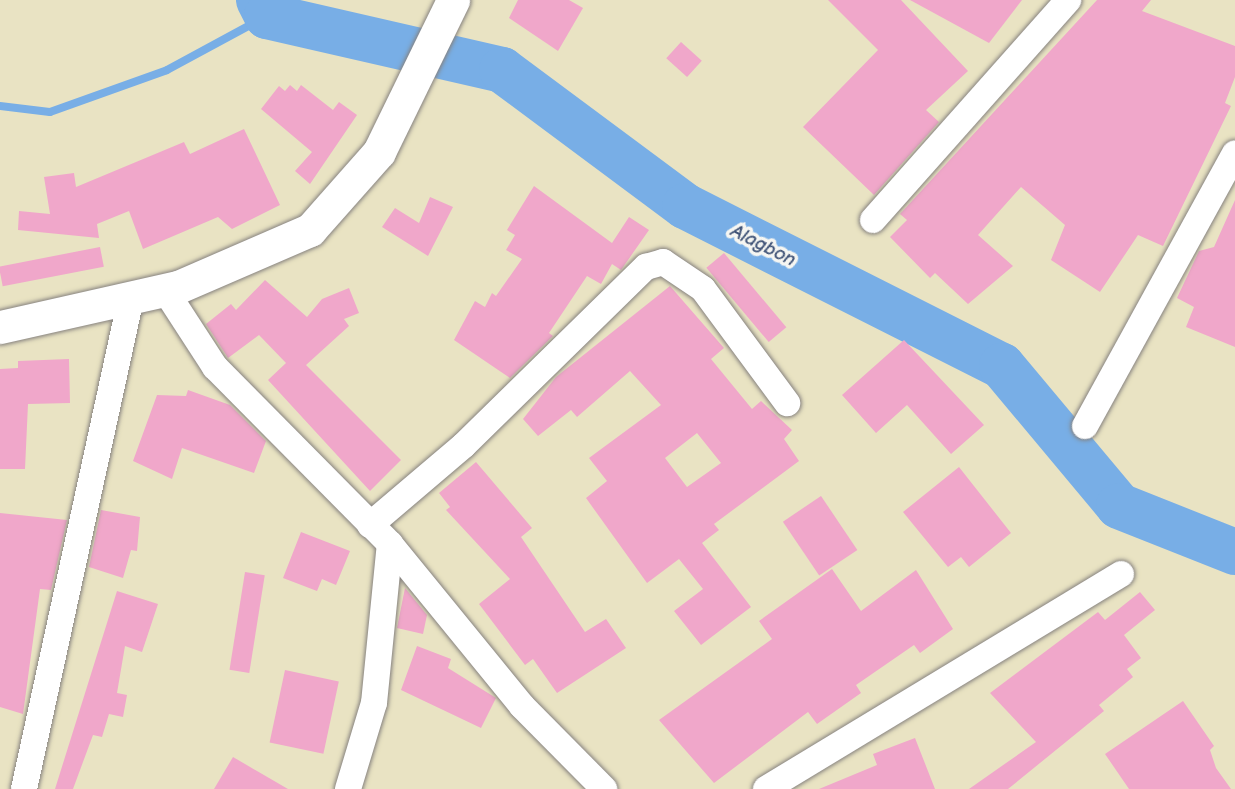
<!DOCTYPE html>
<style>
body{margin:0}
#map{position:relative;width:1235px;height:789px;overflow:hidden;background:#e9e3c3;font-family:"Balsamiq Sans",sans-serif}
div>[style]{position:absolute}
.stream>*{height:8px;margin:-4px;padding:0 4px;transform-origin:4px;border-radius:4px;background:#78aee6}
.river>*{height:46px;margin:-23px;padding:0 23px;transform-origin:23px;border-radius:23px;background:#78aee6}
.building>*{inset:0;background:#f0a7ca;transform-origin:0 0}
.roads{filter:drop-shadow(0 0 2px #86827f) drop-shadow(0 0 2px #86827f)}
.minor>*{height:26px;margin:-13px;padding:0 13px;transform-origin:13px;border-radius:13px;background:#fff}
.major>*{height:33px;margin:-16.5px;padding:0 16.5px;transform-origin:16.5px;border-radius:16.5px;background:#fff}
span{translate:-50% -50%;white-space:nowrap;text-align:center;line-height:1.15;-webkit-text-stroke:7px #f6f6f2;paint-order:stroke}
.water-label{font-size:19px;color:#405377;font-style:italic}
</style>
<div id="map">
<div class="stream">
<i style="left:0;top:106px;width:50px;rotate:6.8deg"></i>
<i style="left:50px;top:112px;width:124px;rotate:-19.7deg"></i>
<i style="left:167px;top:70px;width:114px;rotate:-28.4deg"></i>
</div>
<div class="river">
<i style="left:259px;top:0;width:18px;rotate:63deg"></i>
<i style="left:267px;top:16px;width:241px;rotate:12.9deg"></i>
<i style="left:502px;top:70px;width:228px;rotate:36.6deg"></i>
<i style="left:685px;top:206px;width:355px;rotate:26.8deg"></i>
<i style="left:1002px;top:366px;width:182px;rotate:50.1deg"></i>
<i style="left:1119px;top:506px;width:125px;rotate:21.6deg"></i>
</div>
<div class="building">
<i style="clip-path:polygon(518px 0,569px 0,583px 8px,558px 51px,509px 18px)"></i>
<i style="clip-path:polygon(828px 0,901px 0,968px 71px,926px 110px,939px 122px,874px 195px,803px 127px,878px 50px)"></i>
<i style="clip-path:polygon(910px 0,1022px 0,989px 43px)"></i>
<i style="clip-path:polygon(1097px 0,1151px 0,1142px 11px,1235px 46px,1235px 77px,1225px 103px,1231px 106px,1163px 246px,1138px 235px,1100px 292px,1051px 260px,1065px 225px,1021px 187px,978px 235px,1013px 266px,968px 304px,935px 273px,930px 278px,890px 237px,907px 220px,900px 214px)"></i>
<i style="left:681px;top:42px;width:28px;height:22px;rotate:42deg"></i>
<i style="clip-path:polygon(290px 85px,297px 91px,301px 85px,333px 110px,339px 102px,357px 115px,310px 184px,295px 171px,312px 152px,261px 109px,279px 86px,285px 91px)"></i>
<i style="clip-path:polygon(244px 129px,280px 205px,232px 229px,218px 217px,143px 249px,129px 211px,97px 224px,99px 238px,18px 230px,19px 211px,50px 214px,44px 177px,74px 173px,76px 187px,184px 142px,190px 154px)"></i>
<i style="clip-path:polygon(534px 186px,612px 243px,629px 217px,649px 230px,621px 270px,612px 264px,601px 284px,587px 276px,549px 333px,553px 336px,510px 378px,454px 340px,475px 301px,485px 307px,492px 293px,496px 296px,522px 259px,506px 250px,515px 235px,507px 230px)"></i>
<i style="clip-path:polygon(430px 197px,453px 207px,428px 256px,382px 227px,395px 208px,419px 223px)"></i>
<i style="clip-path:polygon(1235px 200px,1235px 347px,1186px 327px,1194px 307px,1177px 298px,1199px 251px,1214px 247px)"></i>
<i style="left:100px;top:247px;width:20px;height:103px;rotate:79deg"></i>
<i style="left:724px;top:253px;width:97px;height:23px;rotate:50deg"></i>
<i style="clip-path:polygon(265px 280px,307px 317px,322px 299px,349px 288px,359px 313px,344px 319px,349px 326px,306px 365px,401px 460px,370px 491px,268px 380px,286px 363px,259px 335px,228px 358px,206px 324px,231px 304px,236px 310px)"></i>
<i style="clip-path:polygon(evenodd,670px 286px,724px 348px,711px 359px,752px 409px,761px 401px,792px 430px,784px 439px,799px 461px,714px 524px,719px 530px,702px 543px,751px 607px,701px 645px,674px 611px,703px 589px,679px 559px,647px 583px,586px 498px,607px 481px,589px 458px,661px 405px,630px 371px,577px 417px,571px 410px,538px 436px,523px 419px,556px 377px,670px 286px,697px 433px,721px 463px,687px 487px,665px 458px,697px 433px)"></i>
<i style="clip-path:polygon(904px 340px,984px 425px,951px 454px,907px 405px,876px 433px,842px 395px)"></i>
<i style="clip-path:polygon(69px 359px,70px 403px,28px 404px,25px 469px,0 469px,0 369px,18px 368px,18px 361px)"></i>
<i style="clip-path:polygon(188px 390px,230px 405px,266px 441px,254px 473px,182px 448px,172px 479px,133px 461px,157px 395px,186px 396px)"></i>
<i style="clip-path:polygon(476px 462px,532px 528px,521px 537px,585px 632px,606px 619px,626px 648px,557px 693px,533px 659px,525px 665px,479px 604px,510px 579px,446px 510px,450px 507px,439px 493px)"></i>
<i style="clip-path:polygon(959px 467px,1011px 533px,969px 567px,961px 557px,948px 567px,903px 512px)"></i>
<i style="left:821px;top:496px;width:65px;height:46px;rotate:56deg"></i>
<i style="clip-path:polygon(101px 510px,140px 517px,137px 551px,131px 550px,123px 578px,89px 567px)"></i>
<i style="clip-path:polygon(0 513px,67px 520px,51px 590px,40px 589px,23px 714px,0 707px)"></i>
<i style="clip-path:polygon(301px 532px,350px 551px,336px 585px,322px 579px,317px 591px,283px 578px)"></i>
<i style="clip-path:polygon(832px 569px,861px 611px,916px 570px,953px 629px,920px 653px,914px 645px,856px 685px,861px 693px,817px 724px,808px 712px,714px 783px,659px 720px,772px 639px,759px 621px)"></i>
<i style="left:245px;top:572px;width:20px;height:99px;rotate:9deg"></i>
<i style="clip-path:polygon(405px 588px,427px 615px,423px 634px,397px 628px)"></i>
<i style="clip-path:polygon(117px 591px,158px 604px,142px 652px,125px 646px,117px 693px,127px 695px,123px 717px,109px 714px,102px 737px,93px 735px,73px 789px,55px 789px)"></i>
<i style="clip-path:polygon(1140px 592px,1155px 610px,1124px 635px,1141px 658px,1127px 669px,1133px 677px,1099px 705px,1104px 711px,1008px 789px,969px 789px,1036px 742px,990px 693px,1098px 612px,1105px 620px)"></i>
<i style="clip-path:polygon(417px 646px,451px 659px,448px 668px,496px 698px,481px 728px,401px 690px)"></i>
<i style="left:285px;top:670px;width:55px;height:74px;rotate:12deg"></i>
<i style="clip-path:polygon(1183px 701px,1214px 746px,1210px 750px,1216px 768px,1231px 789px,1129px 789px,1105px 754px)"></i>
<i style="clip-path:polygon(915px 738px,935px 789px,819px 789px,877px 765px,873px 754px)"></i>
<i style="clip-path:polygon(233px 757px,288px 789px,214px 789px)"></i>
</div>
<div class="roads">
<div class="minor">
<i style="left:873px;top:220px;width:294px;rotate:-48.4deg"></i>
<i style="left:165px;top:290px;width:92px;rotate:57deg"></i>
<i style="left:215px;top:367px;width:249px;rotate:45.3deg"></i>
<i style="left:390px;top:544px;width:209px;rotate:50.8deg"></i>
<i style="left:522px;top:706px;width:117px;rotate:45.3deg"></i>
<i style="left:1085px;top:426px;width:311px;rotate:-61.2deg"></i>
<i style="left:370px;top:525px;width:123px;rotate:-40.4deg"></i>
<i style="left:464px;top:445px;width:255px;rotate:-44.4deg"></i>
<i style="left:646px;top:267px;width:18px;rotate:-16deg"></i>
<i style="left:663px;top:262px;width:48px;rotate:34deg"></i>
<i style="left:703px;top:289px;width:142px;rotate:53.6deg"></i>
<i style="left:24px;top:789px;width:503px;rotate:-77.71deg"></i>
<i style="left:348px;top:789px;width:90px;rotate:-73.2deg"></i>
<i style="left:374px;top:703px;width:160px;rotate:-84.3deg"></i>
<i style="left:766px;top:789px;width:415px;rotate:-31.2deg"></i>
</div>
<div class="major">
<i style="left:0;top:327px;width:182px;rotate:-12.7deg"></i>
<i style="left:178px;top:287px;width:144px;rotate:-23.4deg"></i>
<i style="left:310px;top:230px;width:104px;rotate:-48.5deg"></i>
<i style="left:379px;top:152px;width:169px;rotate:-64deg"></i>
</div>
</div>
<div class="water-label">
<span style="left:763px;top:246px;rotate:27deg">Alagbon</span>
</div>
</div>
